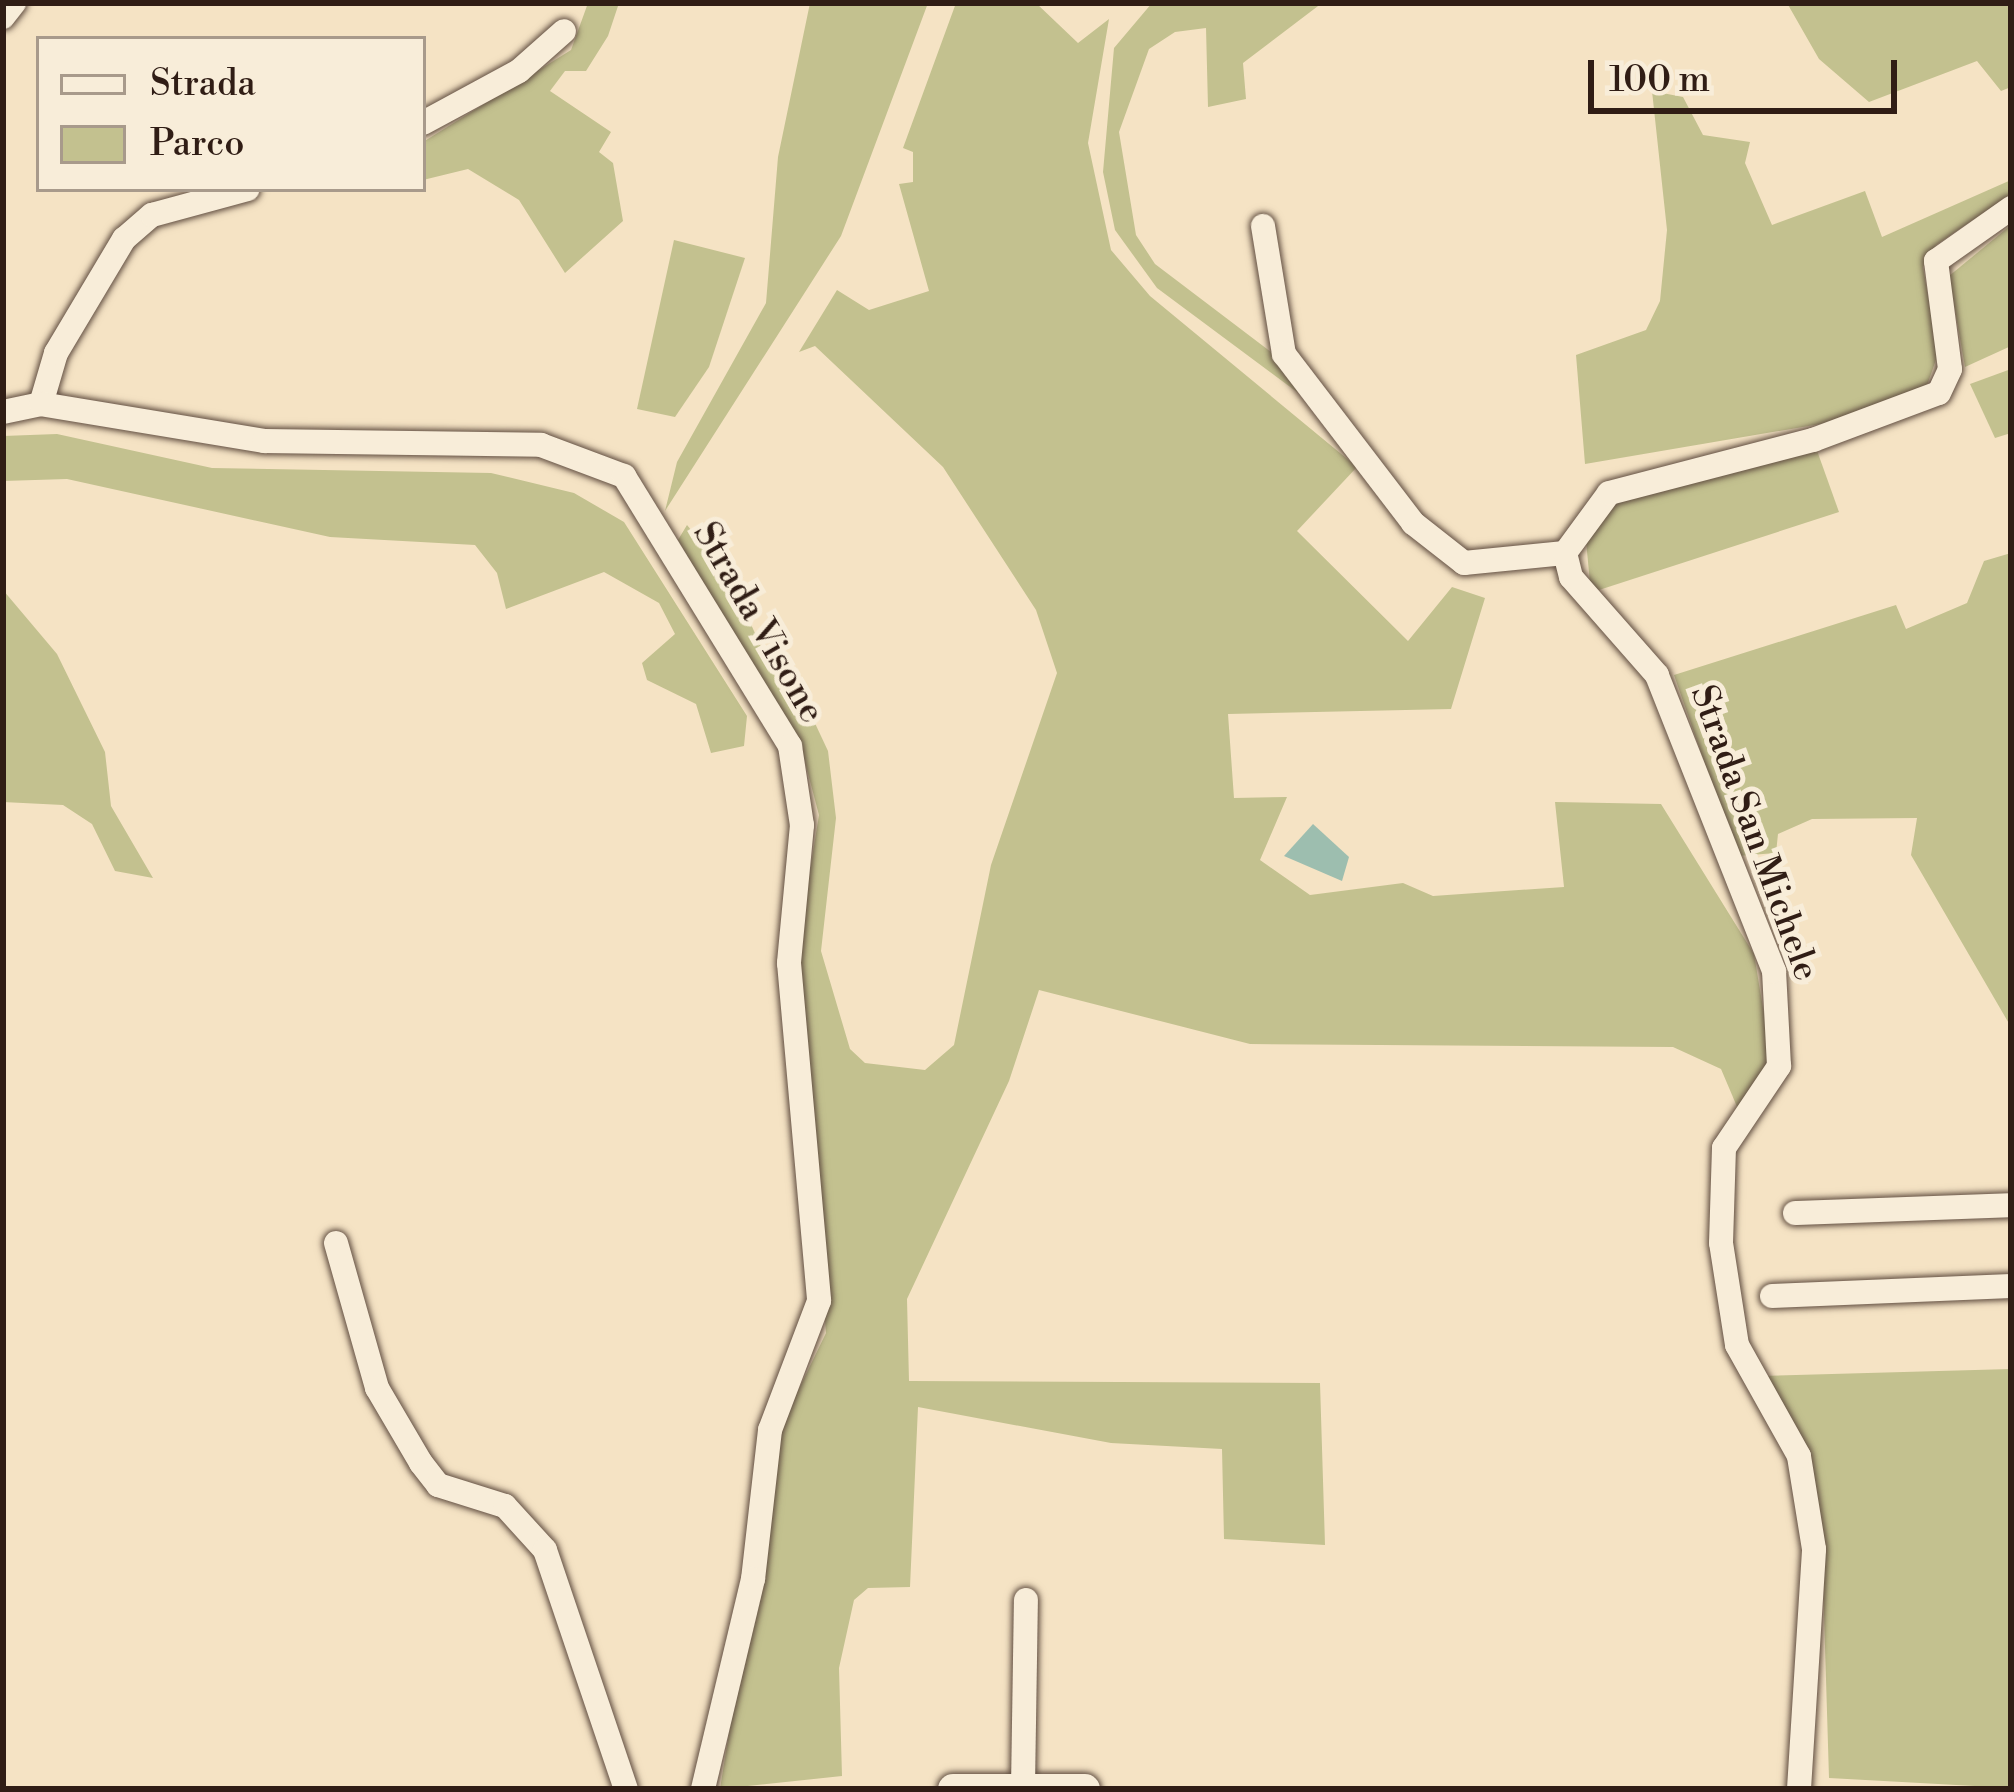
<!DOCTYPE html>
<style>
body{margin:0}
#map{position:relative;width:2014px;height:1792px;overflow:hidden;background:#f5e3c4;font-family:"Libre Bodoni",serif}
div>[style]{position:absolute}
.green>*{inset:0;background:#c3c18f}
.water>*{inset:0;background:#9dbeaf}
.roads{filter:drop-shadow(0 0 3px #614e41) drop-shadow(0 0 3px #614e41)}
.minor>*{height:24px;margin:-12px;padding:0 12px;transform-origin:12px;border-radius:12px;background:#f8edd9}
.tertiary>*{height:30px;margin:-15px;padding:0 15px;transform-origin:15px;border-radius:15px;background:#f8edd9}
span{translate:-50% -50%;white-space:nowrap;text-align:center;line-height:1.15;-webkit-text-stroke:10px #f8edd9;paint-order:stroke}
.street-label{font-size:36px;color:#301d15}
.frame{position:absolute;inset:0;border:6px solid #301d15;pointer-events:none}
.legend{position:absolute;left:36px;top:36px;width:390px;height:156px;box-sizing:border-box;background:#f8edd9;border:3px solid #a89a8b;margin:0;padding:15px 21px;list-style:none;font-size:36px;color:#301d15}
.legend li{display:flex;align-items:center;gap:24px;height:60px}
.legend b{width:60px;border:3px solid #a89a8b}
.scale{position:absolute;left:1588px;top:60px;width:309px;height:54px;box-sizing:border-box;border:6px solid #301d15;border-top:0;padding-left:15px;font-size:36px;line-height:42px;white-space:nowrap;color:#301d15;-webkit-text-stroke:9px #f8edd9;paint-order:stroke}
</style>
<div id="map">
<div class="green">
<i style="clip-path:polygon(588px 3px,619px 3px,608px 36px,586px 71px,565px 71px,550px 91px,611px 132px,599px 152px,613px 163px,623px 221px,565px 273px,519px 200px,468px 169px,423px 180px,423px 142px,571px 50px)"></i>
<i style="clip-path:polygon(810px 3px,928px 3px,841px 236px,665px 511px,677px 462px,766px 303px,778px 157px)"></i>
<i style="clip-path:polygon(956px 3px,1036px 3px,1078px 43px,1109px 19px,1088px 143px,1111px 250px,1150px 296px,1357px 467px,1297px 531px,1408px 641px,1452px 587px,1485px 598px,1451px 709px,1228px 714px,1234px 798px,1287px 797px,1260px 860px,1310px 895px,1403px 883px,1433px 896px,1564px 887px,1555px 802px,1661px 804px,1754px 954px,1771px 1056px,1738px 1109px,1721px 1069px,1673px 1047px,1250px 1044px,1039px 990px,1009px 1081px,907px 1299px,909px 1381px,1320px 1383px,1325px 1545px,1224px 1539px,1222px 1449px,1111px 1443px,918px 1407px,910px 1587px,868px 1588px,854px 1600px,839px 1668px,842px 1776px,720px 1789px,777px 1434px,826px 1333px,796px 957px,819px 815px,802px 751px,678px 540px,687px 525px,729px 576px,769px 664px,798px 687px,828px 751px,836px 818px,821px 951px,850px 1049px,865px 1063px,925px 1070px,954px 1045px,991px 865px,1057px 673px,1036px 610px,943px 467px,815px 346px,799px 352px,837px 290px,869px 310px,929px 291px,899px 184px,913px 182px,913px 152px,903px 148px)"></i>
<i style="clip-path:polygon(1152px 3px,1322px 3px,1243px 63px,1246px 99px,1208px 107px,1206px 28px,1175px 32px,1149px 49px,1119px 132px,1136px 235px,1155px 264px,1279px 358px,1309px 401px,1157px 288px,1115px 230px,1103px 172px,1114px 48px)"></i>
<i style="clip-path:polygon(1787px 3px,2011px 3px,2011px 87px,2001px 91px,1977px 61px,1869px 102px,1819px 59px)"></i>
<i style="clip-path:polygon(1652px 91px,1683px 97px,1703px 135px,1750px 142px,1745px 163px,1772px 225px,1865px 191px,1882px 237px,2011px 180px,2011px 194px,1936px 245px,1923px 267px,1938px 354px,1925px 391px,1861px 417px,1585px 464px,1576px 355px,1646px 330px,1660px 301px,1667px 230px)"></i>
<i style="clip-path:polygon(2011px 225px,2011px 346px,1965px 367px,1949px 276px)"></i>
<i style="clip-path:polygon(674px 240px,745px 258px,709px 367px,675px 417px,637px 409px)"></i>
<i style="clip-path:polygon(2011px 369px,2011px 433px,1995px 438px,1970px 384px)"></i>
<i style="clip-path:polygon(57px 434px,212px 468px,491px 473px,574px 493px,624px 522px,747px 716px,744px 746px,711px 753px,696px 704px,647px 680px,642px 663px,675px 634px,659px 603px,604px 572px,506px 609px,497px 573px,475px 545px,330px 537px,67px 479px,3px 481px,3px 436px)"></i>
<i style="clip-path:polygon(1815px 445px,1839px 512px,1599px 590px,1590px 583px,1585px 530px,1612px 504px)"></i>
<i style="clip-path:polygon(2011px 553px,2011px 1027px,1911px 855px,1917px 818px,1812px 819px,1778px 834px,1776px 853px,1737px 856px,1674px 675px,1896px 605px,1906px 629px,1967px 603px,1984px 561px)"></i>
<i style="clip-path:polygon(3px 590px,57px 654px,105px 752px,111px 806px,153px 878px,115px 871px,92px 824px,63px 805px,3px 802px)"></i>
<i style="clip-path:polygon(2011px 1369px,2011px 1788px,1829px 1778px,1822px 1548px,1762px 1376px)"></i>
</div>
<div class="water">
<i style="clip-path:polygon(1313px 824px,1349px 857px,1342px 881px,1284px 856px)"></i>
</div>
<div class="roads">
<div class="minor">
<i style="left:3px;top:17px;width:18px;rotate:-52deg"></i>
<i style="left:423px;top:123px;width:109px;rotate:-28.4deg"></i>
<i style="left:519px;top:71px;width:60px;rotate:-41.6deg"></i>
<i style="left:1263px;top:226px;width:130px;rotate:80.7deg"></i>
<i style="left:1284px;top:354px;width:213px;rotate:52.6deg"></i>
<i style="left:1413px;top:523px;width:65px;rotate:38.1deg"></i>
<i style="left:1464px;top:563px;width:101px;rotate:-5.7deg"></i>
<i style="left:41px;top:404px;width:53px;rotate:-73.6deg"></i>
<i style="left:56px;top:353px;width:133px;rotate:-59.2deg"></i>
<i style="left:124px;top:239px;width:37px;rotate:-41deg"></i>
<i style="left:152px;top:215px;width:99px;rotate:-15.2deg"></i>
<i style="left:3px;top:412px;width:39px;rotate:-12deg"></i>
<i style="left:41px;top:404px;width:226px;rotate:9.4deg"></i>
<i style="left:264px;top:441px;width:277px;rotate:0.8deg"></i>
<i style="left:541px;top:445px;width:89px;rotate:20.5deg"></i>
<i style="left:624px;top:476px;width:317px;rotate:58.4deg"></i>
<i style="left:790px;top:746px;width:80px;rotate:81.4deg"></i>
<i style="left:802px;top:825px;width:139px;rotate:95.4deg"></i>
<i style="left:789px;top:963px;width:339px;rotate:84.9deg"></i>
<i style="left:819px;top:1301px;width:138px;rotate:110.8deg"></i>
<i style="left:770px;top:1430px;width:150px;rotate:96.5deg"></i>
<i style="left:753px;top:1579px;width:216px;rotate:103.4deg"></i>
<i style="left:1795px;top:1213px;width:216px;rotate:-2.1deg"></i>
<i style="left:336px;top:1243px;width:151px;rotate:74.2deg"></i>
<i style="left:377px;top:1388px;width:87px;rotate:59.6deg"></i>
<i style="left:421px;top:1463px;width:28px;rotate:52deg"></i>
<i style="left:438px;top:1485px;width:70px;rotate:17.4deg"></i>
<i style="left:505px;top:1506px;width:59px;rotate:47.7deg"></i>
<i style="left:545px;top:1550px;width:252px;rotate:71.3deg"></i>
<i style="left:1772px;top:1296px;width:239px;rotate:-2.4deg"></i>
<i style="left:1023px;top:1786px;width:186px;rotate:-89.1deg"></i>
<i style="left:1799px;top:1789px;width:240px;rotate:-86.4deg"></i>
<i style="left:1814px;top:1549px;width:94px;rotate:-99.2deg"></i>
<i style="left:1799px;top:1456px;width:127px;rotate:-119.2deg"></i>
<i style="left:1737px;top:1345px;width:103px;rotate:-98.9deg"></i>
<i style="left:1721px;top:1243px;width:95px;rotate:-88.2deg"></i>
<i style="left:1724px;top:1148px;width:99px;rotate:-56.1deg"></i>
<i style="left:1779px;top:1066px;width:95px;rotate:-93deg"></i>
<i style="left:1774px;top:971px;width:318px;rotate:-111.6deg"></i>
<i style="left:1657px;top:675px;width:130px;rotate:-131.3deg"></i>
<i style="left:1571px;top:577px;width:25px;rotate:-104deg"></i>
<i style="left:1565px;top:553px;width:74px;rotate:-53.7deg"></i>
<i style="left:1609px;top:493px;width:211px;rotate:-14.6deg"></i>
<i style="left:1813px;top:440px;width:134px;rotate:-20.5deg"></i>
<i style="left:1939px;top:393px;width:26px;rotate:-65deg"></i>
<i style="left:1950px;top:369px;width:109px;rotate:-97.4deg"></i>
<i style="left:1936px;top:261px;width:92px;rotate:-35.2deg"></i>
</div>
<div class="tertiary">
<i style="left:953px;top:1789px;width:132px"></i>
</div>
</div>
<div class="street-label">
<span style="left:758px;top:623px;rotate:60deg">Strada Visone</span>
<span style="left:1754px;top:833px;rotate:70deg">Strada San Michele</span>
</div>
<div class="frame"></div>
<ul class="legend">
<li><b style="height:15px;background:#f8edd9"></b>Strada</li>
<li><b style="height:33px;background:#c3c18f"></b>Parco</li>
</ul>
<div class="scale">100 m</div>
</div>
